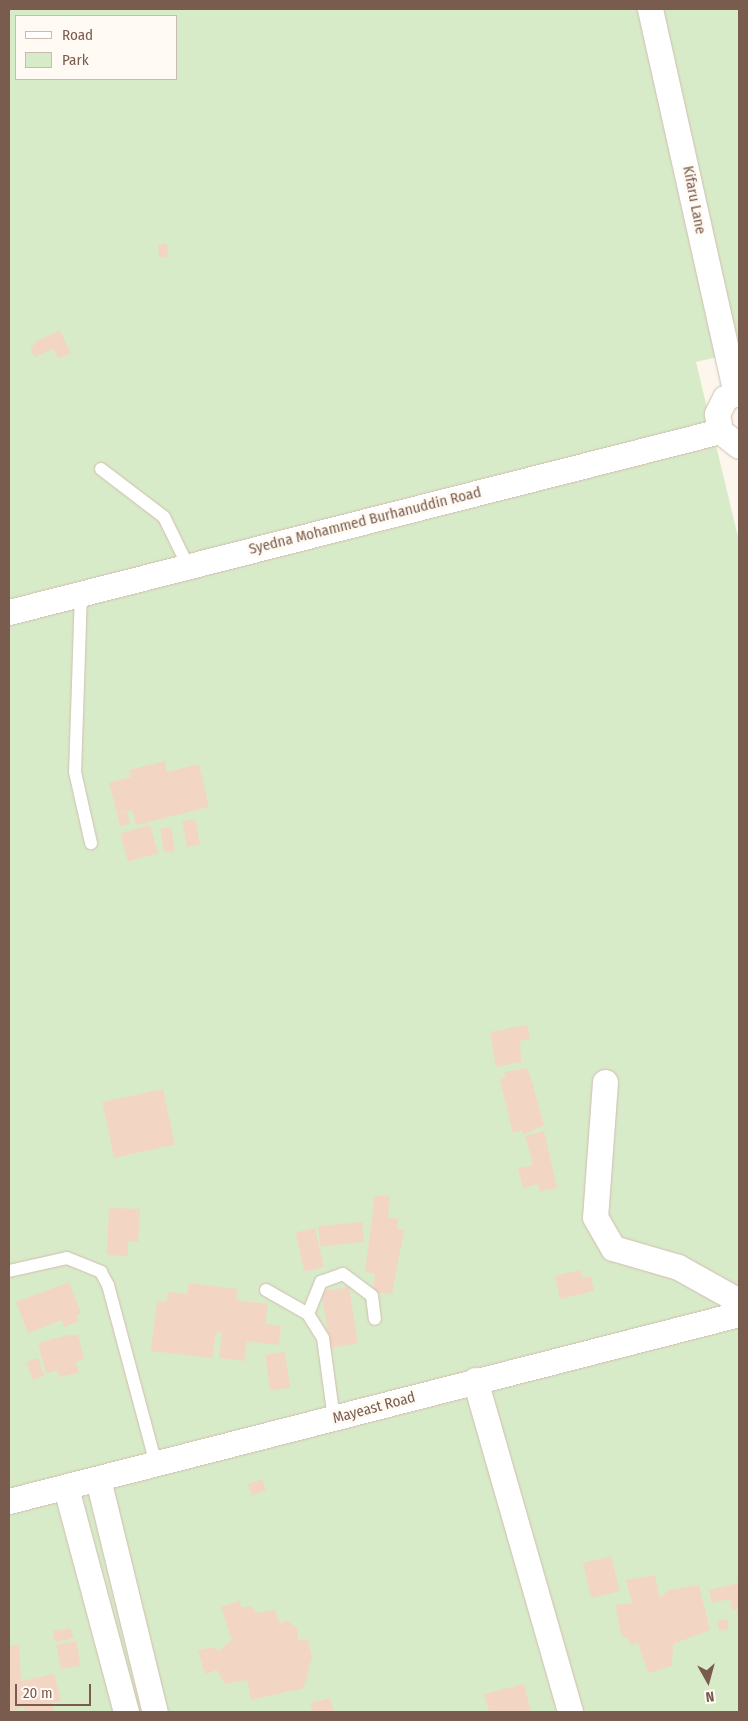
<!DOCTYPE html>
<style>
body{margin:0}
#map{position:relative;width:748px;height:1721px;overflow:hidden;background:#fdf6ec;font-family:"Fira Sans Condensed",sans-serif}
div>[style]{position:absolute}
.green>*{inset:0;background:#d8ebc9}
.building>*{inset:0;background:#f2d5c3;transform-origin:0 0}
.roads{filter:drop-shadow(0 0 1px #d0beb0) drop-shadow(0 0 1px #d0beb0)}
.lane>*{height:12px;margin:-6px;padding:0 6px;transform-origin:6px;border-radius:6px;background:#fff}
.street>*{height:25px;margin:-12.5px;padding:0 12.5px;transform-origin:12.5px;border-radius:12.5px;background:#fff}
span{translate:-50% -50%;white-space:nowrap;text-align:center;line-height:1.15;-webkit-text-stroke:5px #fffaf3;paint-order:stroke}
.street-label{font-size:15px;color:#795c4e}
.frame{position:absolute;inset:0;border:10px solid #795c4e;pointer-events:none}
.legend{position:absolute;left:15px;top:15px;width:162px;height:65px;box-sizing:border-box;background:#fffaf3;border:1px solid #c9bbb1;margin:0;padding:6px 9px;list-style:none;font-size:15px;color:#795c4e}
.legend li{display:flex;align-items:center;gap:10px;height:25px}
.legend b{width:25px;border:1px solid #c9bbb1}
.north{position:absolute;left:683px;top:1656px;width:50px;height:50px;-webkit-text-stroke:4px #fffaf3;paint-order:stroke;rotate:173deg;font-size:14px;font-weight:700;line-height:20px;text-align:center;color:#795c4e}
.north::after{content:'';display:block;margin:auto;width:18px;height:22px;background:#795c4e;clip-path:polygon(50% 0,100% 100%,50% 72%,0 100%)}
.scale{position:absolute;left:15px;top:1684px;width:76px;height:22px;box-sizing:border-box;border:2px solid #795c4e;border-top:0;padding-left:6px;font-size:15px;line-height:18px;white-space:nowrap;color:#795c4e;-webkit-text-stroke:4px #fffaf3;paint-order:stroke}
</style>
<div id="map">
<div class="green">
<i style="clip-path:polygon(evenodd,9px 9px,739px 9px,739px 352px,696px 362px,739px 541px,739px 1712px,9px 1712px,9px 9px,16px 16px,176px 16px,176px 79px,16px 79px,16px 16px)"></i>
</div>
<div class="building">
<i style="left:167px;top:244px;width:13px;height:9px;rotate:86deg"></i>
<i style="clip-path:polygon(60px 330px,71px 354px,58px 358px,53px 349px,35px 357px,30px 349px,37px 341px)"></i>
<i style="clip-path:polygon(165px 761px,167px 772px,199px 764px,209px 807px,136px 825px,132px 810px,117px 814px,109px 783px,131px 777px,129px 770px)"></i>
<i style="left:127px;top:812px;width:12px;height:10px;rotate:76deg"></i>
<i style="left:195px;top:819px;width:26px;height:13px;rotate:79deg"></i>
<i style="left:150px;top:825px;width:29px;height:31px;rotate:74deg"></i>
<i style="left:171px;top:827px;width:24px;height:11px;rotate:81deg"></i>
<i style="clip-path:polygon(527px 1025px,530px 1039px,520px 1041px,521px 1062px,496px 1067px,490px 1032px)"></i>
<i style="clip-path:polygon(528px 1068px,544px 1125px,523px 1135px,522px 1130px,513px 1133px,500px 1080px,506px 1076px,504px 1072px)"></i>
<i style="left:163px;top:1089px;width:57px;height:62px;rotate:78deg"></i>
<i style="clip-path:polygon(544px 1131px,557px 1188px,540px 1191px,538px 1184px,523px 1188px,518px 1168px,533px 1165px,525px 1136px)"></i>
<i style="clip-path:polygon(375px 1195px,390px 1197px,388px 1217px,399px 1219px,397px 1229px,404px 1230px,392px 1294px,373px 1292px,375px 1273px,365px 1272px)"></i>
<i style="clip-path:polygon(109px 1208px,140px 1209px,138px 1242px,128px 1241px,128px 1256px,107px 1255px)"></i>
<i style="left:362px;top:1222px;width:20px;height:44px;rotate:84deg"></i>
<i style="left:315px;top:1228px;width:40px;height:20px;rotate:77deg"></i>
<i style="clip-path:polygon(581px 1270px,582px 1278px,591px 1276px,594px 1291px,560px 1299px,555px 1276px)"></i>
<i style="clip-path:polygon(69px 1282px,81px 1313px,76px 1315px,79px 1321px,64px 1327px,62px 1320px,28px 1333px,16px 1302px)"></i>
<i style="clip-path:polygon(189px 1283px,238px 1289px,236px 1300px,268px 1304px,265px 1324px,281px 1326px,279px 1345px,247px 1341px,244px 1361px,219px 1358px,222px 1333px,216px 1332px,212px 1358px,151px 1351px,157px 1301px,167px 1302px,168px 1292px,187px 1294px)"></i>
<i style="left:349px;top:1287px;width:57px;height:28px;rotate:81deg"></i>
<i style="clip-path:polygon(69px 1335px,78px 1335px,84px 1359px,76px 1362px,79px 1373px,60px 1377px,58px 1370px,46px 1373px,38px 1343px)"></i>
<i style="left:285px;top:1352px;width:36px;height:20px;rotate:82deg"></i>
<i style="left:38px;top:1358px;width:19px;height:12px;rotate:72deg"></i>
<i style="left:262px;top:1479px;width:12px;height:15px;rotate:70deg"></i>
<i style="left:611px;top:1556px;width:36px;height:29px;rotate:76deg"></i>
<i style="clip-path:polygon(655px 1575px,660px 1598px,669px 1590px,699px 1585px,710px 1630px,673px 1644px,672px 1666px,648px 1673px,638px 1643px,631px 1645px,627px 1637px,622px 1638px,615px 1605px,632px 1603px,626px 1580px)"></i>
<i style="clip-path:polygon(739px 1583px,739px 1608px,732px 1610px,730px 1599px,712px 1603px,709px 1590px)"></i>
<i style="clip-path:polygon(240px 1601px,241px 1608px,250px 1606px,257px 1613px,275px 1610px,280px 1623px,288px 1621px,297px 1628px,298px 1640px,308px 1640px,312px 1657px,304px 1688px,251px 1700px,247px 1680px,225px 1684px,217px 1670px,205px 1674px,198px 1650px,213px 1647px,219px 1651px,232px 1640px,221px 1607px)"></i>
<i style="left:727px;top:1619px;width:10px;height:10px;rotate:79deg"></i>
<i style="clip-path:polygon(70px 1628px,74px 1638px,55px 1642px,53px 1631px)"></i>
<i style="left:76px;top:1641px;width:25px;height:20px;rotate:79deg"></i>
<i style="clip-path:polygon(19px 1644px,21px 1681px,54px 1674px,61px 1701px,52px 1703px,54px 1712px,25px 1712px,24px 1707px,9px 1712px,9px 1647px)"></i>
<i style="clip-path:polygon(524px 1684px,531px 1712px,489px 1712px,484px 1694px)"></i>
<i style="clip-path:polygon(330px 1698px,334px 1712px,312px 1712px,310px 1703px)"></i>
</div>
<div class="roads">
<div class="lane">
<i style="left:101px;top:469px;width:79px;rotate:37.3deg"></i>
<i style="left:164px;top:517px;width:55px;rotate:63.9deg"></i>
<i style="left:81px;top:593px;width:179px;rotate:91.9deg"></i>
<i style="left:75px;top:772px;width:73px;rotate:77.3deg"></i>
<i style="left:9px;top:1271px;width:59px;rotate:-12.6deg"></i>
<i style="left:67px;top:1258px;width:37px;rotate:22deg"></i>
<i style="left:101px;top:1272px;width:15px;rotate:62deg"></i>
<i style="left:108px;top:1285px;width:185px;rotate:75deg"></i>
<i style="left:266px;top:1290px;width:48px;rotate:29.7deg"></i>
<i style="left:308px;top:1314px;width:28px;rotate:58deg"></i>
<i style="left:323px;top:1338px;width:82px;rotate:82.3deg"></i>
<i style="left:308px;top:1314px;width:35px;rotate:-68deg"></i>
<i style="left:321px;top:1282px;width:23px;rotate:-20deg"></i>
<i style="left:343px;top:1274px;width:36px;rotate:37deg"></i>
<i style="left:372px;top:1296px;width:23px;rotate:83deg"></i>
</div>
<div class="street">
<i style="left:650px;top:9px;width:394px;rotate:77.4deg"></i>
<i style="left:739px;top:391px;width:16px;rotate:153deg"></i>
<i style="left:725px;top:398px;width:18px;rotate:117deg"></i>
<i style="left:717px;top:414px;width:17px;rotate:80deg"></i>
<i style="left:720px;top:431px;width:24px;rotate:38deg"></i>
<i style="left:9px;top:612px;width:734px;rotate:-14.28deg"></i>
<i style="left:605px;top:1082px;width:135px;rotate:94.2deg"></i>
<i style="left:595px;top:1217px;width:36px;rotate:60deg"></i>
<i style="left:613px;top:1248px;width:68px;rotate:16.3deg"></i>
<i style="left:678px;top:1267px;width:70px;rotate:29.1deg"></i>
<i style="left:475px;top:1380px;width:345px;rotate:74deg"></i>
<i style="left:98px;top:1479px;width:240px;rotate:76.3deg"></i>
<i style="left:66px;top:1488px;width:232px;rotate:75deg"></i>
<i style="left:9px;top:1501px;width:754px;rotate:-14.37deg"></i>
</div>
</div>
<div class="street-label">
<span style="left:694px;top:200px;rotate:79deg">Kifaru Lane</span>
<span style="left:365px;top:521px;rotate:-14deg">Syedna Mohammed Burhanuddin Road</span>
<span style="left:374px;top:1408px;rotate:-15deg">Mayeast Road</span>
</div>
<div class="frame"></div>
<ul class="legend">
<li><b style="height:6px;background:#fff"></b>Road</li>
<li><b style="height:14px;background:#d8ebc9"></b>Park</li>
</ul>
<div class="north">N</div>
<div class="scale">20 m</div>
</div>
